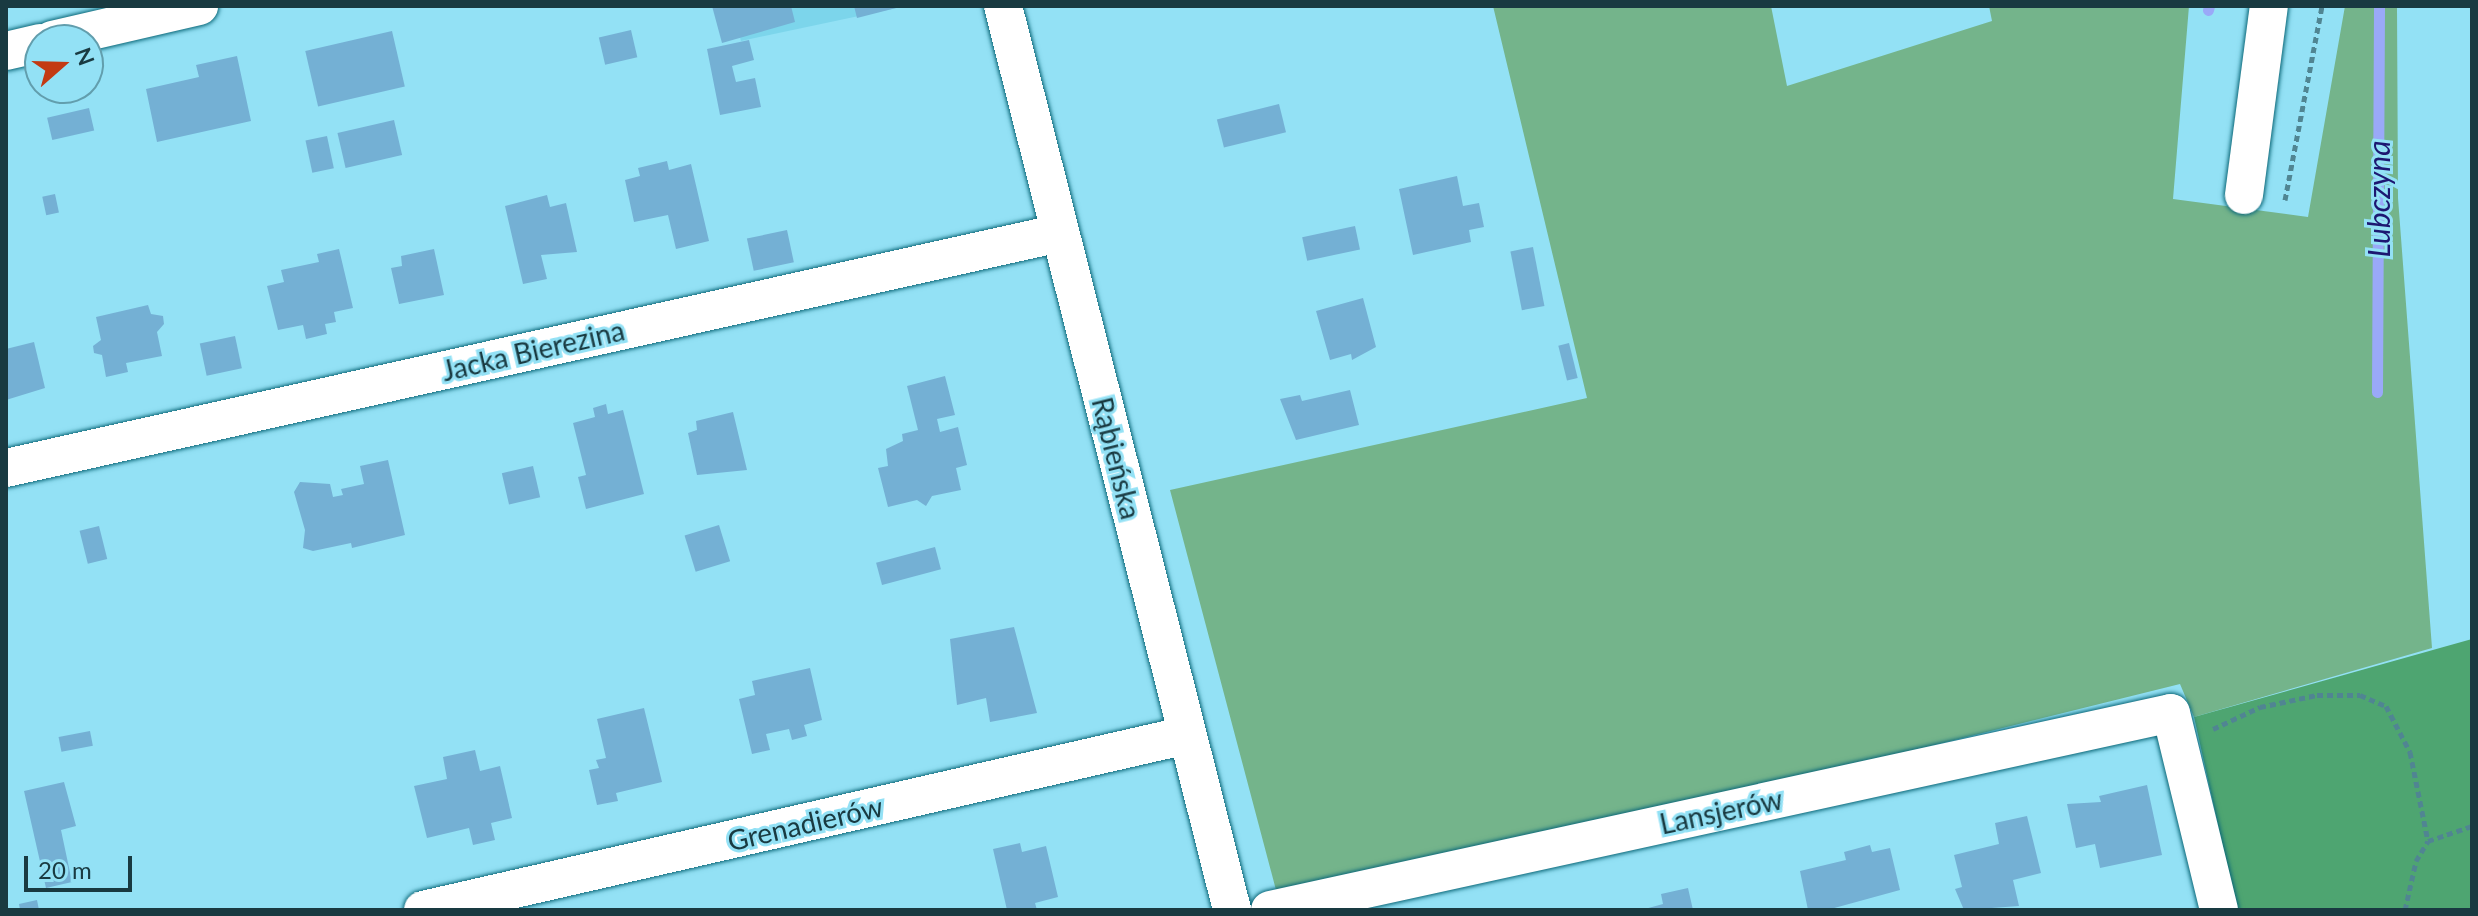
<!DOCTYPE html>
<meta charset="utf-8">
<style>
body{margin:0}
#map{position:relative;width:2478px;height:916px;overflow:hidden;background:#93e1f5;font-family:Lato,sans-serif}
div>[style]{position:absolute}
.built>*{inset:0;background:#7cd5eb}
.green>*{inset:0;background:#74b48b}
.forest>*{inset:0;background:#4ea571}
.stream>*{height:11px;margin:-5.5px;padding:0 5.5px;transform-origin:5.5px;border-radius:5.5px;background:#9aa9f8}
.building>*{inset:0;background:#74b0d4;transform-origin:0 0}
.path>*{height:5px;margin-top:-2.5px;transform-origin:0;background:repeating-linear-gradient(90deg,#508592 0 6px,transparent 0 10px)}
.roads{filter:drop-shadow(0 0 2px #0c6879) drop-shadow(0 0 2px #0c6879)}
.minor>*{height:38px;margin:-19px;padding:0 19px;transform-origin:19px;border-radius:19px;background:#fff}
span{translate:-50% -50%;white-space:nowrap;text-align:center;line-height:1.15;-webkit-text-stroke:6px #93e1f5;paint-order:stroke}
.street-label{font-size:28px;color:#193a41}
.water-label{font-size:30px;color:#1d1771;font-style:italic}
.frame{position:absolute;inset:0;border:8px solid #193a41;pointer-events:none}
.north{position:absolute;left:24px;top:24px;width:80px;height:80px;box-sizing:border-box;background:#93e1f5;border:2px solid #629ead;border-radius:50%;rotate:70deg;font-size:22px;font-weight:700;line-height:32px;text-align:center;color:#193a41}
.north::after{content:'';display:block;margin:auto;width:28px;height:36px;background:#c33a13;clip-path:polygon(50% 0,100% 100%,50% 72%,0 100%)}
.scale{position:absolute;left:24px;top:856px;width:108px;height:36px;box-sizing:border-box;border:4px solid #193a41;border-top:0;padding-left:10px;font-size:24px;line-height:28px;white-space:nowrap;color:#193a41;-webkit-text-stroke:6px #93e1f5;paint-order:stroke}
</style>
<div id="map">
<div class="built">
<i style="clip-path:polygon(732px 6px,906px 6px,741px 41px)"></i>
</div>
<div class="green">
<i style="clip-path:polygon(1493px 6px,1771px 6px,1787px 86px,1992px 21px,1989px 6px,2189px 6px,2173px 199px,2308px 217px,2345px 6px,2397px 6px,2398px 198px,2432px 648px,2194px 717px,2180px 684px,1685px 807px,1276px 890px,1170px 490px,1587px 398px)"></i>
</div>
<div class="forest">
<i style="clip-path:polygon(2472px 639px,2472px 910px,2237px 910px,2194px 717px)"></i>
</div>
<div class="stream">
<i style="left:2208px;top:10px;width:4px;rotate:-76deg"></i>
<i style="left:2377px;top:392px;width:386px;rotate:-89.7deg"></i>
</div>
<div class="building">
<i style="clip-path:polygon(712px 6px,791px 6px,795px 22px,722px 43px)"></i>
<i style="clip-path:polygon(854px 6px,899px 6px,900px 7px,857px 18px)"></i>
<i style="left:631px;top:30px;width:28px;height:33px;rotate:77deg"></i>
<i style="left:392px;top:31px;width:57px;height:89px;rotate:77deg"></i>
<i style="clip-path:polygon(749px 40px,754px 60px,732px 66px,736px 82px,755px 78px,761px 107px,720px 115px,707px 49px)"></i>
<i style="clip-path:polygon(237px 56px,251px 121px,157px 142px,146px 89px,199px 77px,196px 65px)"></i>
<i style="left:1279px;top:104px;width:29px;height:64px;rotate:76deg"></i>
<i style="left:89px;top:108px;width:23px;height:43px;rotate:77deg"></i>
<i style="left:394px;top:120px;width:36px;height:58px;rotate:77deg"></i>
<i style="left:327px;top:136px;width:33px;height:22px;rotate:78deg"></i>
<i style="clip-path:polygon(667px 161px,669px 170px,691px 164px,709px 241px,676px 249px,668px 215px,634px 222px,625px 180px,640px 176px,638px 168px)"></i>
<i style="clip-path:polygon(1457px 176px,1463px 206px,1479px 203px,1484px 227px,1469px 230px,1471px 242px,1413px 255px,1399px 189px)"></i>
<i style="left:55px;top:194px;width:19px;height:13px;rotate:78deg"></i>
<i style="clip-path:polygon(547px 195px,550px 207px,566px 203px,577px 252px,541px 255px,547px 279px,523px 284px,505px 206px)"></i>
<i style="left:1355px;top:226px;width:24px;height:54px;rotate:78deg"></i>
<i style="left:787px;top:230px;width:33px;height:41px;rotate:78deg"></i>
<i style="left:1533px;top:247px;width:60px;height:23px;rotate:79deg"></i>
<i style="clip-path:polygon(339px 249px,353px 308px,334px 312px,336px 322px,325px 324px,327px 334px,306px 339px,303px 325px,278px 330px,267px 286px,284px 282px,281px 270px,319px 262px,317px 254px)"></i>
<i style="clip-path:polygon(434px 249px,444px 295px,399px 304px,391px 268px,402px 266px,401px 256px)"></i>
<i style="clip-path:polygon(1363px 298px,1376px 347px,1352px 360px,1351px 354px,1330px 360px,1316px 311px)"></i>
<i style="clip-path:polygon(148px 305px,151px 314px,163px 316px,164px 324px,157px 332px,162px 356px,126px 363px,128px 372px,106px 377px,102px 355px,94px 353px,93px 346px,101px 340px,96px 317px)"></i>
<i style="left:235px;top:336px;width:33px;height:36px;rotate:78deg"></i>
<i style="clip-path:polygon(34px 342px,45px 388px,6px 400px,6px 349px)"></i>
<i style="left:1569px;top:343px;width:36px;height:11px;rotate:76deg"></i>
<i style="clip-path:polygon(945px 376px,955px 415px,937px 419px,940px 432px,958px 427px,967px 465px,956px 468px,961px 490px,932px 496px,926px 506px,917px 500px,888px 507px,878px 468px,888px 466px,886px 449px,903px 441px,902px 434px,918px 430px,907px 386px)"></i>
<i style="clip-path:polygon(1350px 390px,1359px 425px,1296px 440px,1280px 399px,1300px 395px,1302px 401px)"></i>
<i style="clip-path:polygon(606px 404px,608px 414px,623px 410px,644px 494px,586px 509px,578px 477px,586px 475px,573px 423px,595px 417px,593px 408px)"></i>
<i style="clip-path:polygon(733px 412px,747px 470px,697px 475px,688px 433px,697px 430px,696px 421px)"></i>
<i style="clip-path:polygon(388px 460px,405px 535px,352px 548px,351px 543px,313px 551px,303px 548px,305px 530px,294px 492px,300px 482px,330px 484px,333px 497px,343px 495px,341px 489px,364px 484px,360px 466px)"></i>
<i style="left:533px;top:466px;width:32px;height:32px;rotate:77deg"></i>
<i style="left:719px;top:525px;width:38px;height:36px;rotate:73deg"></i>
<i style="left:99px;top:526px;width:34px;height:20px;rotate:76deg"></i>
<i style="left:935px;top:547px;width:23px;height:61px;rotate:75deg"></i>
<i style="clip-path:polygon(1014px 627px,1037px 713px,990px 722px,986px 698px,957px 705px,950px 639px)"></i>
<i style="clip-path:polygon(810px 668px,822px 720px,804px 725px,807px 736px,792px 740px,789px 729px,766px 734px,770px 750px,752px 754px,739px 699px,755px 695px,752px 681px)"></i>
<i style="clip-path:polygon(644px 708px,662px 782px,616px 793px,618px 801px,597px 805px,589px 770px,599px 768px,596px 760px,606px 758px,597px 719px)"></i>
<i style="left:90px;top:731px;width:15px;height:32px;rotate:79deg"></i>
<i style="clip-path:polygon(475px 750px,480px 771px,500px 766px,512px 818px,491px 823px,495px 840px,473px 845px,469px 828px,427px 838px,414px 786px,447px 779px,443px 757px)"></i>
<i style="clip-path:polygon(64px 782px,76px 826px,61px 830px,72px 882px,46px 888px,24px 791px)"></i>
<i style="clip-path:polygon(2147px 785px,2162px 855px,2100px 868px,2095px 844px,2076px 848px,2067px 804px,2101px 802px,2099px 796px)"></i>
<i style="clip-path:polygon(2027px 816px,2041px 873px,2013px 880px,2019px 906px,1964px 910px,1955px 889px,1962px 887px,1954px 855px,1999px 844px,1995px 823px)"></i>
<i style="clip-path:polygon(1020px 843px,1022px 852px,1046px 846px,1058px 897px,1035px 903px,1037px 910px,1007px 910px,993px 849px)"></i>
<i style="clip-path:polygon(1870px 845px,1872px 852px,1890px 848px,1900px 890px,1827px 910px,1808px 910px,1800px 871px,1846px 860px,1844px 852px)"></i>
<i style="clip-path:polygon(1688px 888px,1693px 910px,1641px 910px,1663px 904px,1661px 894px)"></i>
<i style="clip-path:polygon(37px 900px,39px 910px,20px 910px,19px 904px)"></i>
</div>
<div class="path">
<i style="left:2285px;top:200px;width:197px;rotate:-79.2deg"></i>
<i style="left:2213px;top:729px;width:52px;rotate:-25.1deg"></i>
<i style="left:2260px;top:707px;width:58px;rotate:-11.9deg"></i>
<i style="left:2317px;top:695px;width:43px"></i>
<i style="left:2360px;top:695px;width:28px;rotate:23deg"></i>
<i style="left:2386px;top:706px;width:52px;rotate:62.4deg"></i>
<i style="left:2410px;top:752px;width:91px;rotate:78.6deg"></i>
<i style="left:2405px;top:910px;width:50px;rotate:-77.3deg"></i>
<i style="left:2416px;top:861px;width:23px;rotate:-59deg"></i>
<i style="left:2428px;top:841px;width:46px;rotate:-18.8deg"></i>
</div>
<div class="roads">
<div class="minor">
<i style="left:1003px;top:6px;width:933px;rotate:75.78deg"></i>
<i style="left:52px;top:40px;width:151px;rotate:-13deg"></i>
<i style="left:6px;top:51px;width:35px;rotate:-13deg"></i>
<i style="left:2244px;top:195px;width:191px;rotate:-82.5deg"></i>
<i style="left:6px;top:468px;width:1080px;rotate:-12.57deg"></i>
<i style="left:423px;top:910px;width:784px;rotate:-12.9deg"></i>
<i style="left:1270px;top:910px;width:922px;rotate:-12.33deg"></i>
<i style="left:2171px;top:713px;width:203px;rotate:76.3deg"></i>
</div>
</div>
<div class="street-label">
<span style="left:533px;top:350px;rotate:-13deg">Jacka Bierezina</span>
<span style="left:1117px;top:458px;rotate:76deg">Rąbieńska</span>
<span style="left:1721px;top:811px;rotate:-12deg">Lansjerów</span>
<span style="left:805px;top:823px;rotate:-13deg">Grenadierów</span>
</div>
<div class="water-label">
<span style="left:2378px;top:199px;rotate:-90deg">Lubczyna</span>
</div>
<div class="frame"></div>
<div class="north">N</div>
<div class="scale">20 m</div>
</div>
